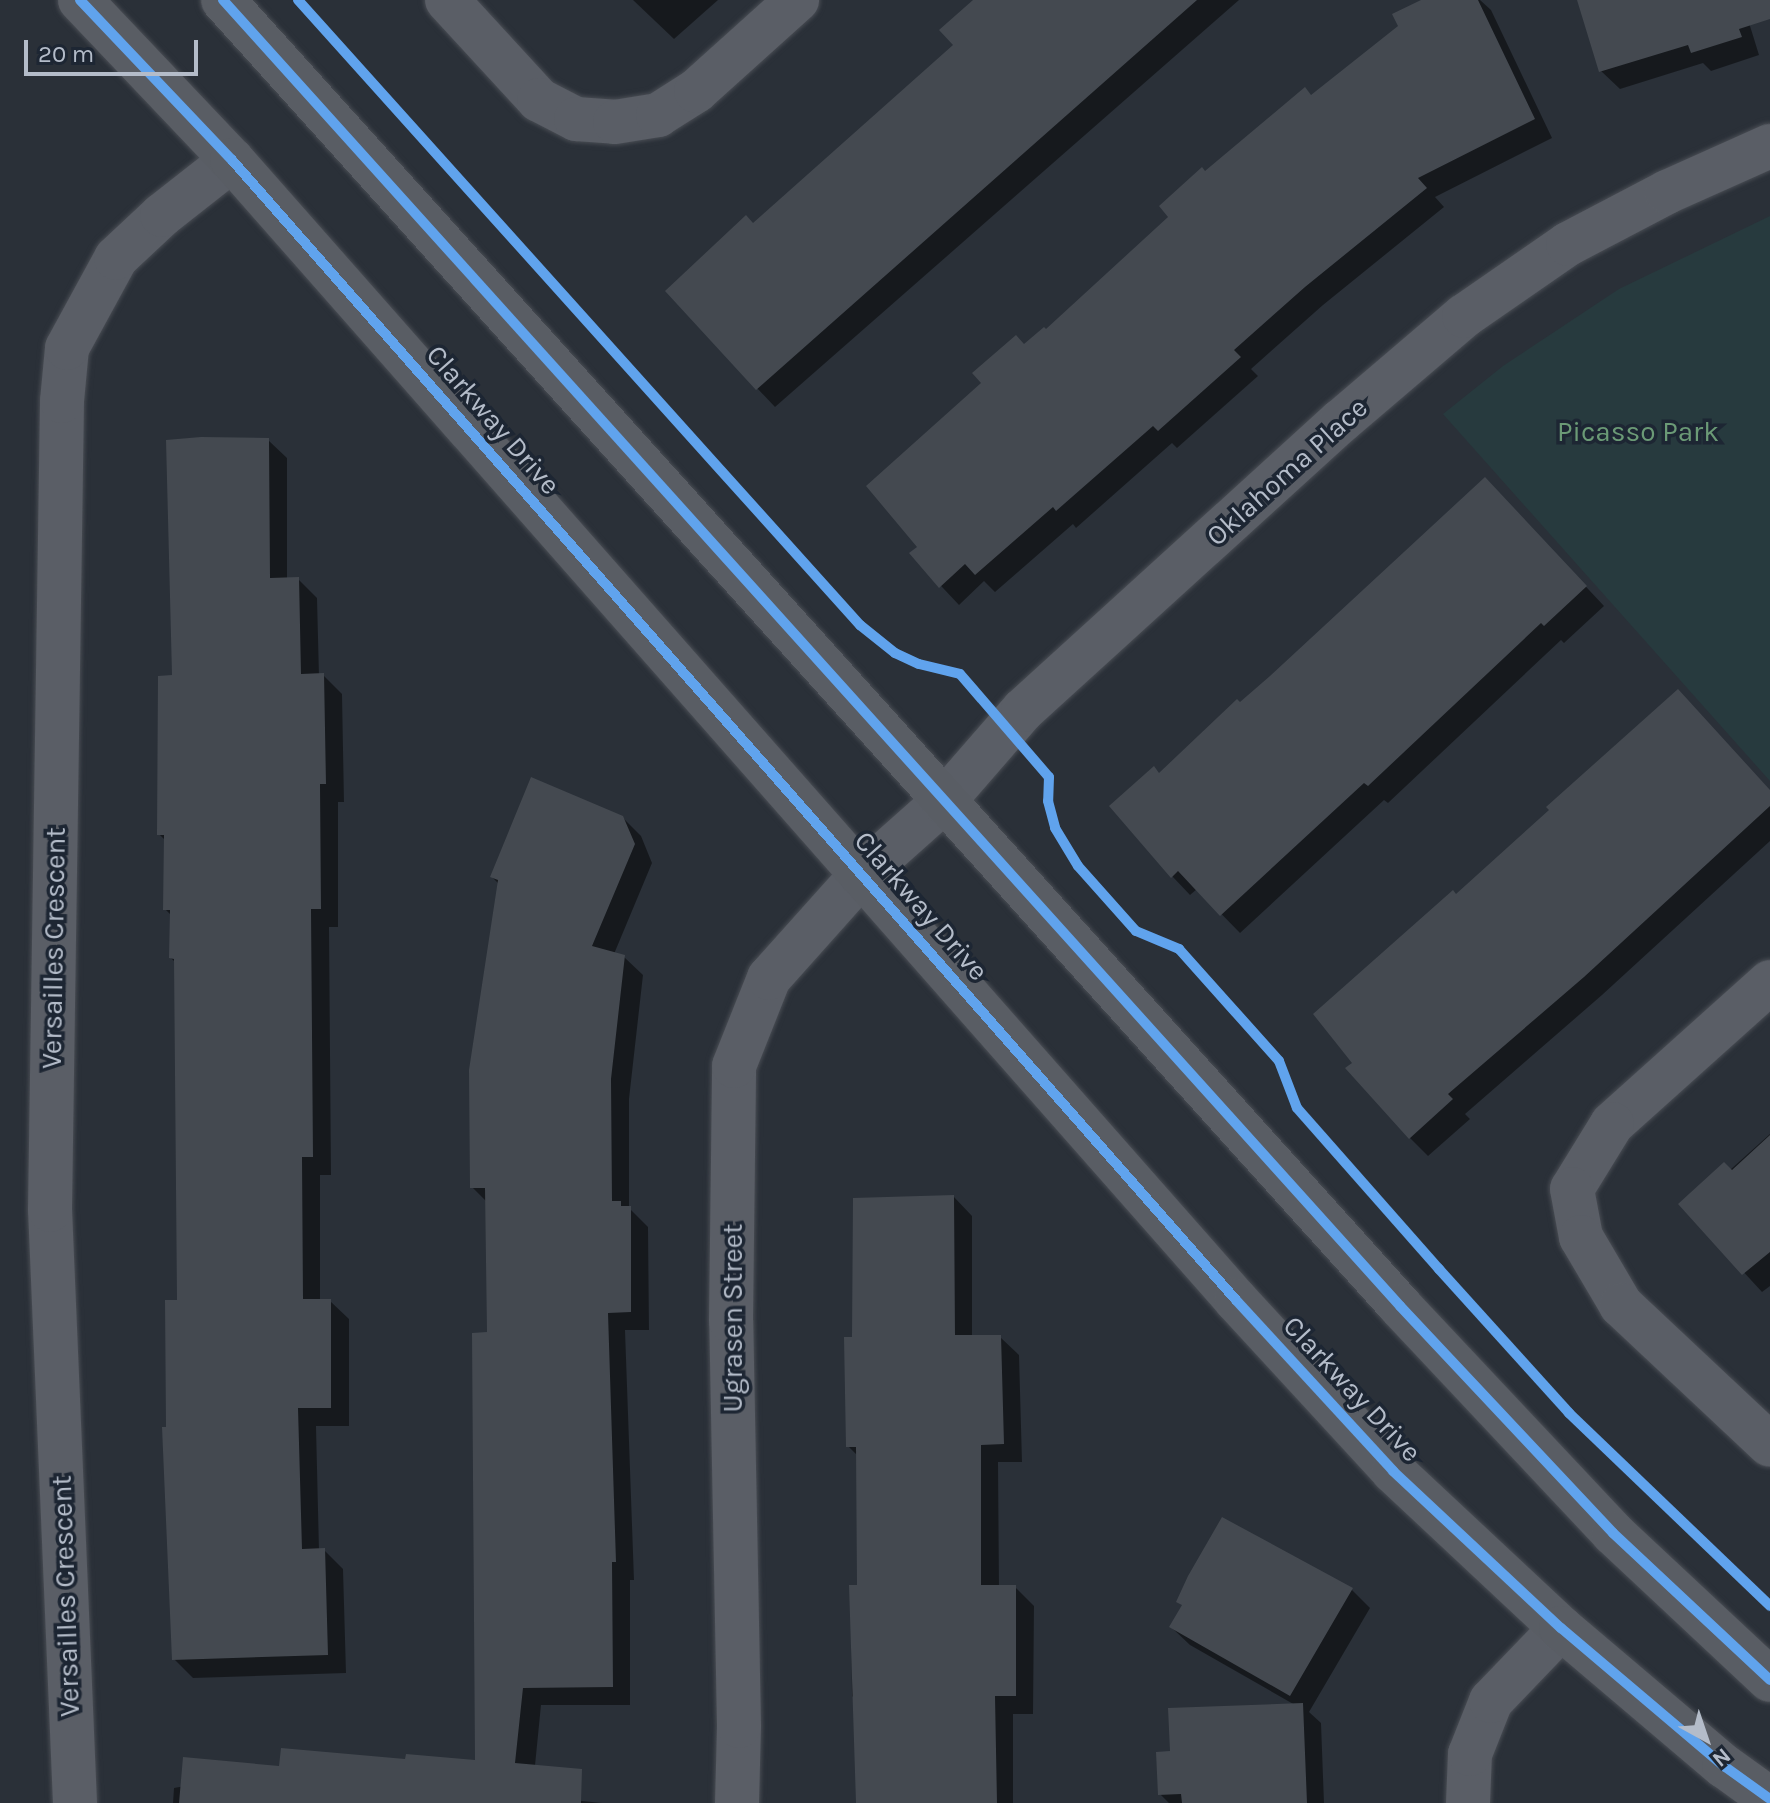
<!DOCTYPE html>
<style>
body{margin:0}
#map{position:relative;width:1770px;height:1803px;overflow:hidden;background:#2a3038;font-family:Karla,sans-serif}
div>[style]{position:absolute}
.green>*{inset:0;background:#273a3e}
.shadow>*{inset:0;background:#0007}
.building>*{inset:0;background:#444950}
.roads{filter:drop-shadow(0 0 2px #484c53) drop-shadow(0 0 2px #484c53)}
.street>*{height:44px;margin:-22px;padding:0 22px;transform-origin:22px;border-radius:22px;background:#5a5e66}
.secondary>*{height:44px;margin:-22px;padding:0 22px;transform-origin:22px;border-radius:22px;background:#595d64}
.cycleway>*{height:10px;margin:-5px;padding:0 5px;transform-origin:5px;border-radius:5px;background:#60a3ed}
span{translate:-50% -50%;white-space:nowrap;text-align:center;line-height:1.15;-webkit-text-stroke:7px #1d2633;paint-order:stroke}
.street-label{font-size:28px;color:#b4bcc9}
.park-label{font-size:28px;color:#6b9a76}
.north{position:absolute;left:1666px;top:1699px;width:80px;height:80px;-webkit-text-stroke:6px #1d2633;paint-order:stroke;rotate:140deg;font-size:22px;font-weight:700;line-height:32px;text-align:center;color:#b4bcc9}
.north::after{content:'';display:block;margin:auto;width:28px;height:36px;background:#b4bcc9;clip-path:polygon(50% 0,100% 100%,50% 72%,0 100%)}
.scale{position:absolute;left:24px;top:40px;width:174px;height:36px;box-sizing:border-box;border:4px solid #b4bcc9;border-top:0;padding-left:10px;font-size:24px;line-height:28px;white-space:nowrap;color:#b4bcc9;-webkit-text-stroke:6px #1d2633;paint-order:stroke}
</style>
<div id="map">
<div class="green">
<i style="clip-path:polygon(1770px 216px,1770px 781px,1443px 414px,1503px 366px,1619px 289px)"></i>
</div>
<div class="shadow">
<i style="clip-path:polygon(633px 0,718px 0,674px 39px)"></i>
<i style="clip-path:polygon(983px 0,1239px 0,775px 407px,757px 388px,753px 225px,956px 46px)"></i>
<i style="clip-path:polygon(1426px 0,1480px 0,1491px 10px,1552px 138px,1435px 197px,1444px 207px,1323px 305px,1251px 369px,1258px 376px,1177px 448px,1172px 443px,1076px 528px,1073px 524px,995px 592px,984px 581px,959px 605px,911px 554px,919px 547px,1024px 346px,1046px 332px,1171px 217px,1206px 173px,1312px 97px,1400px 27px)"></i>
<i style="clip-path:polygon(1579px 0,1742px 0,1759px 55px,1711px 71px,1703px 63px,1620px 89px,1601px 71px)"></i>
<i style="clip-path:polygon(268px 440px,287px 458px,287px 580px,298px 579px,317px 598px,319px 676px,323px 675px,342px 694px,344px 802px,338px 802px,338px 927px,329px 927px,331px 1175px,320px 1175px,320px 1301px,330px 1301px,349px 1319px,349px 1426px,316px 1426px,319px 1550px,324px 1550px,343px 1569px,346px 1673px,193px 1678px,174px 1659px,168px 1428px,179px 1302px,176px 963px,171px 958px,172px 916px,165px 909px,166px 841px,159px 834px,174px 677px)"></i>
<i style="clip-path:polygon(1503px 498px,1604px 606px,1564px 643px,1561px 640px,1388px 803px,1384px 800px,1240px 933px,1197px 889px,1190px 895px,1172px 876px,1160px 775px,1240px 705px)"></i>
<i style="clip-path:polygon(1770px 791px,1770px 841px,1602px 995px,1465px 1114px,1470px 1119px,1428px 1156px,1410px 1138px,1355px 1063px,1457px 897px)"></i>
<i style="clip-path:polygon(622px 817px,641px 836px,652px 863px,614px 954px,624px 957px,643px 975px,629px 1099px,629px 1208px,648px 1227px,649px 1330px,625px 1330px,634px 1580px,630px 1580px,630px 1705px,541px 1705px,532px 1796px,602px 1803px,173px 1803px,174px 1788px,281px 1768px,477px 1762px,489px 1334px,487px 1202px,472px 1187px,499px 884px,492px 877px)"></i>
<i style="clip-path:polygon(1770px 1134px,1770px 1286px,1762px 1292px,1681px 1204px,1730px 1170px)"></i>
<i style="clip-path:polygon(954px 1197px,972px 1216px,972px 1337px,1000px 1337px,1019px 1355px,1022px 1462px,998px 1462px,999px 1587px,1015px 1587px,1034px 1606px,1033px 1714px,1013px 1714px,1013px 1803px,859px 1803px,857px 1701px,852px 1696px,851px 1587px,859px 1587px,858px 1456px,848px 1446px,854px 1339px)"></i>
<i style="clip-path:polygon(1352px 1590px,1370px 1608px,1309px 1712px,1321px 1723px,1324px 1803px,1169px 1803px,1160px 1794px,1172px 1753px,1295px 1705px,1190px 1645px,1171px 1627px)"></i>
</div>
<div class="building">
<i style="clip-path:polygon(973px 0,1197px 0,756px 390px,665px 291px,746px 215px,753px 223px,953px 45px,939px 30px)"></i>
<i style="clip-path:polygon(1421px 0,1478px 0,1535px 119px,1418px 178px,1427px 188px,1305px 287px,1234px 350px,1241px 357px,1158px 431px,1153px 426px,1056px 511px,1053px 507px,975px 575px,965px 564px,939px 588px,909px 553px,917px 547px,866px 486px,981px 383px,972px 373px,1016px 335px,1024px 344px,1044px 327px,1046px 329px,1168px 217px,1159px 206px,1202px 167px,1205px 171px,1305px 87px,1311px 95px,1398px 26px,1392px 14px)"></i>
<i style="clip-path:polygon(1577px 0,1770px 0,1770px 19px,1739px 29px,1742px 37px,1691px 53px,1688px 45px,1599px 72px)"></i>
<i style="clip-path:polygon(201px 437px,269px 438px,270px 578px,299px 577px,301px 674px,324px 673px,326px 784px,320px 784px,321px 909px,311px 909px,313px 1157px,302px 1157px,303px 1299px,331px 1299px,331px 1408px,298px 1408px,302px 1549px,325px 1548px,328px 1655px,172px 1660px,162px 1427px,166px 1427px,165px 1300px,177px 1300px,174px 959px,169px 958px,170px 910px,163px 910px,164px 835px,157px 835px,158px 676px,172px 675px,166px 440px)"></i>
<i style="clip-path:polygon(1485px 477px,1587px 586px,1544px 626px,1541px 623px,1368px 786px,1364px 783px,1220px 916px,1178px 871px,1171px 878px,1109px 806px,1154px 766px,1159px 773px,1237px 699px,1240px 702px,1270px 676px)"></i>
<i style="clip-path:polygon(1678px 689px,1770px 790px,1770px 806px,1584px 977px,1448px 1094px,1453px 1099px,1409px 1139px,1345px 1068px,1352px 1063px,1313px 1014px,1453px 890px,1456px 894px,1549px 810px,1546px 807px)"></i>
<i style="clip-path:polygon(531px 777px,623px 816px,635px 844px,592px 946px,625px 955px,611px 1079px,612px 1201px,621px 1201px,621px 1206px,631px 1206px,631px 1312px,608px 1313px,616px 1562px,612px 1562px,613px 1687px,523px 1688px,515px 1763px,582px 1769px,581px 1803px,179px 1803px,183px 1757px,279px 1766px,281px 1748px,405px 1759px,406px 1754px,475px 1760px,472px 1333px,487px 1332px,485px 1188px,470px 1188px,469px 1070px,498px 880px,490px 877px)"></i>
<i style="clip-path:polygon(1770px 1135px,1770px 1252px,1742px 1275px,1678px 1204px,1724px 1162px,1732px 1170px)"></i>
<i style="clip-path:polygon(954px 1195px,955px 1335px,1001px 1335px,1004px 1444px,981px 1445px,981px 1585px,1016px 1585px,1016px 1696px,995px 1696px,997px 1803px,856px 1803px,849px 1585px,857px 1585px,856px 1447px,846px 1447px,844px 1337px,852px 1337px,853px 1198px)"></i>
<i style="clip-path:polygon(1222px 1517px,1353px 1588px,1290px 1696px,1169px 1627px,1182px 1605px,1176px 1602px,1188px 1576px)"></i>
<i style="clip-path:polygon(1303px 1703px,1307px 1803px,1182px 1803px,1181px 1794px,1158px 1795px,1156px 1752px,1170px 1751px,1168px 1708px)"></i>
</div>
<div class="roads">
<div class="street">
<i style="left:447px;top:0;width:136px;rotate:47.4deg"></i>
<i style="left:539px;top:100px;width:42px;rotate:27.2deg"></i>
<i style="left:576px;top:119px;width:39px;rotate:4deg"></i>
<i style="left:615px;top:122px;width:44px;rotate:-9.2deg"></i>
<i style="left:658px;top:115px;width:45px;rotate:-32.3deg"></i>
<i style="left:696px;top:91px;width:136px;rotate:-42deg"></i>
<i style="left:1770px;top:982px;width:212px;rotate:138.1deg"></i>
<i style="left:1612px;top:1124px;width:76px;rotate:121.6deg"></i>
<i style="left:1572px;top:1189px;width:49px;rotate:79.4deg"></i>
<i style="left:1581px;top:1237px;width:79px;rotate:59.5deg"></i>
<i style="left:1621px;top:1305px;width:204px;rotate:43.2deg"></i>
<i style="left:75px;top:1803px;width:594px;rotate:-92.41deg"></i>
<i style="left:50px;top:1210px;width:809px;rotate:-89.15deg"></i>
<i style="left:62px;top:401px;width:53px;rotate:-84.6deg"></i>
<i style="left:67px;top:348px;width:102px;rotate:-61.4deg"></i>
<i style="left:116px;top:258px;width:63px;rotate:-43.1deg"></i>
<i style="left:162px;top:215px;width:89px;rotate:-38.2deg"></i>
<i style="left:737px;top:1803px;width:77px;rotate:-88.5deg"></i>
<i style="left:739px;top:1726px;width:405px;rotate:-91.1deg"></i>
<i style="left:731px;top:1321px;width:255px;rotate:-89.3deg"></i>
<i style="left:734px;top:1066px;width:95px;rotate:-68.3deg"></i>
<i style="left:769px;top:978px;width:138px;rotate:-48.2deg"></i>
<i style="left:861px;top:875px;width:110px;rotate:-41.7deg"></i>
<i style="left:943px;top:802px;width:122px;rotate:-49deg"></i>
<i style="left:1023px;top:710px;width:430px;rotate:-42.3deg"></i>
<i style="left:1341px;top:421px;width:162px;rotate:-40.5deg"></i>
<i style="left:1464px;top:316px;width:126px;rotate:-34.7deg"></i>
<i style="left:1568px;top:244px;width:112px;rotate:-27.7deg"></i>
<i style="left:1667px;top:192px;width:113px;rotate:-24.1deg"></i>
<i style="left:1468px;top:1803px;width:49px;rotate:-87.7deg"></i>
<i style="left:1470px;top:1754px;width:57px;rotate:-68.4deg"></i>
<i style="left:1491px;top:1701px;width:101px;rotate:-46.2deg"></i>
</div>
<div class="secondary">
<i style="left:80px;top:0;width:221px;rotate:46.5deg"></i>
<i style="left:232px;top:160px;width:1519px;rotate:48.63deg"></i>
<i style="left:1236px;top:1300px;width:232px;rotate:47.4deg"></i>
<i style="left:1393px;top:1471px;width:230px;rotate:43.1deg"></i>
<i style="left:1561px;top:1628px;width:214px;rotate:40.3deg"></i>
<i style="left:1724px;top:1766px;width:57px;rotate:35.7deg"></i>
<i style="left:223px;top:0;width:1758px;rotate:47.97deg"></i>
<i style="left:1400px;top:1306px;width:311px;rotate:46.8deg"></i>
<i style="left:1613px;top:1533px;width:215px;rotate:43.1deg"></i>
</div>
</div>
<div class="cycleway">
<i style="left:80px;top:0;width:221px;rotate:46.5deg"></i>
<i style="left:232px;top:160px;width:1519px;rotate:48.63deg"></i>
<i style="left:1236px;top:1300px;width:232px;rotate:47.4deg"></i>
<i style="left:1393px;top:1471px;width:230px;rotate:43.1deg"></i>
<i style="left:1561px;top:1628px;width:214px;rotate:40.3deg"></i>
<i style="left:1724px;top:1766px;width:57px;rotate:35.7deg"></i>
<i style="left:223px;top:0;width:1758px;rotate:47.97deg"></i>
<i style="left:1400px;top:1306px;width:311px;rotate:46.8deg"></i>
<i style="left:1613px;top:1533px;width:215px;rotate:43.1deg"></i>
<i style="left:298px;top:0;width:841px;rotate:48.04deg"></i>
<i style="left:860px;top:625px;width:45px;rotate:38.7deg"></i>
<i style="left:895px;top:653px;width:26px;rotate:25deg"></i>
<i style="left:919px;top:664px;width:42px;rotate:13.7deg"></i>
<i style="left:960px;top:674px;width:136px;rotate:49.2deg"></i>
<i style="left:1049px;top:777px;width:24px;rotate:92deg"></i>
<i style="left:1048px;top:801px;width:28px;rotate:75deg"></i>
<i style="left:1055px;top:828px;width:44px;rotate:58.8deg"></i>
<i style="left:1078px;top:866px;width:87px;rotate:48.3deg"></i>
<i style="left:1136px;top:931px;width:47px;rotate:22.7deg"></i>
<i style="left:1179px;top:949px;width:150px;rotate:48.2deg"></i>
<i style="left:1279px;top:1061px;width:50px;rotate:69deg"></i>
<i style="left:1297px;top:1108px;width:215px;rotate:48.6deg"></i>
<i style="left:1439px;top:1269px;width:194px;rotate:47.9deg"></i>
<i style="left:1569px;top:1413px;width:279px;rotate:43.8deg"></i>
</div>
<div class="street-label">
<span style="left:493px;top:420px;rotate:49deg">Clarkway Drive</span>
<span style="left:1287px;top:472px;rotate:-42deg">Oklahoma Place</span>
<span style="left:921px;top:906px;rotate:49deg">Clarkway Drive</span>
<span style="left:54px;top:948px;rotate:-89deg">Versailles Crescent</span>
<span style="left:733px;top:1318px;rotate:-90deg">Ugrasen Street</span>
<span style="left:1352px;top:1389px;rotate:47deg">Clarkway Drive</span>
<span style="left:66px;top:1596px;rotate:-92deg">Versailles Crescent</span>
</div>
<div class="park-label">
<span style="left:1638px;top:432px">Picasso Park</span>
</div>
<div class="north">N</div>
<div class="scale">20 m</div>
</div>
